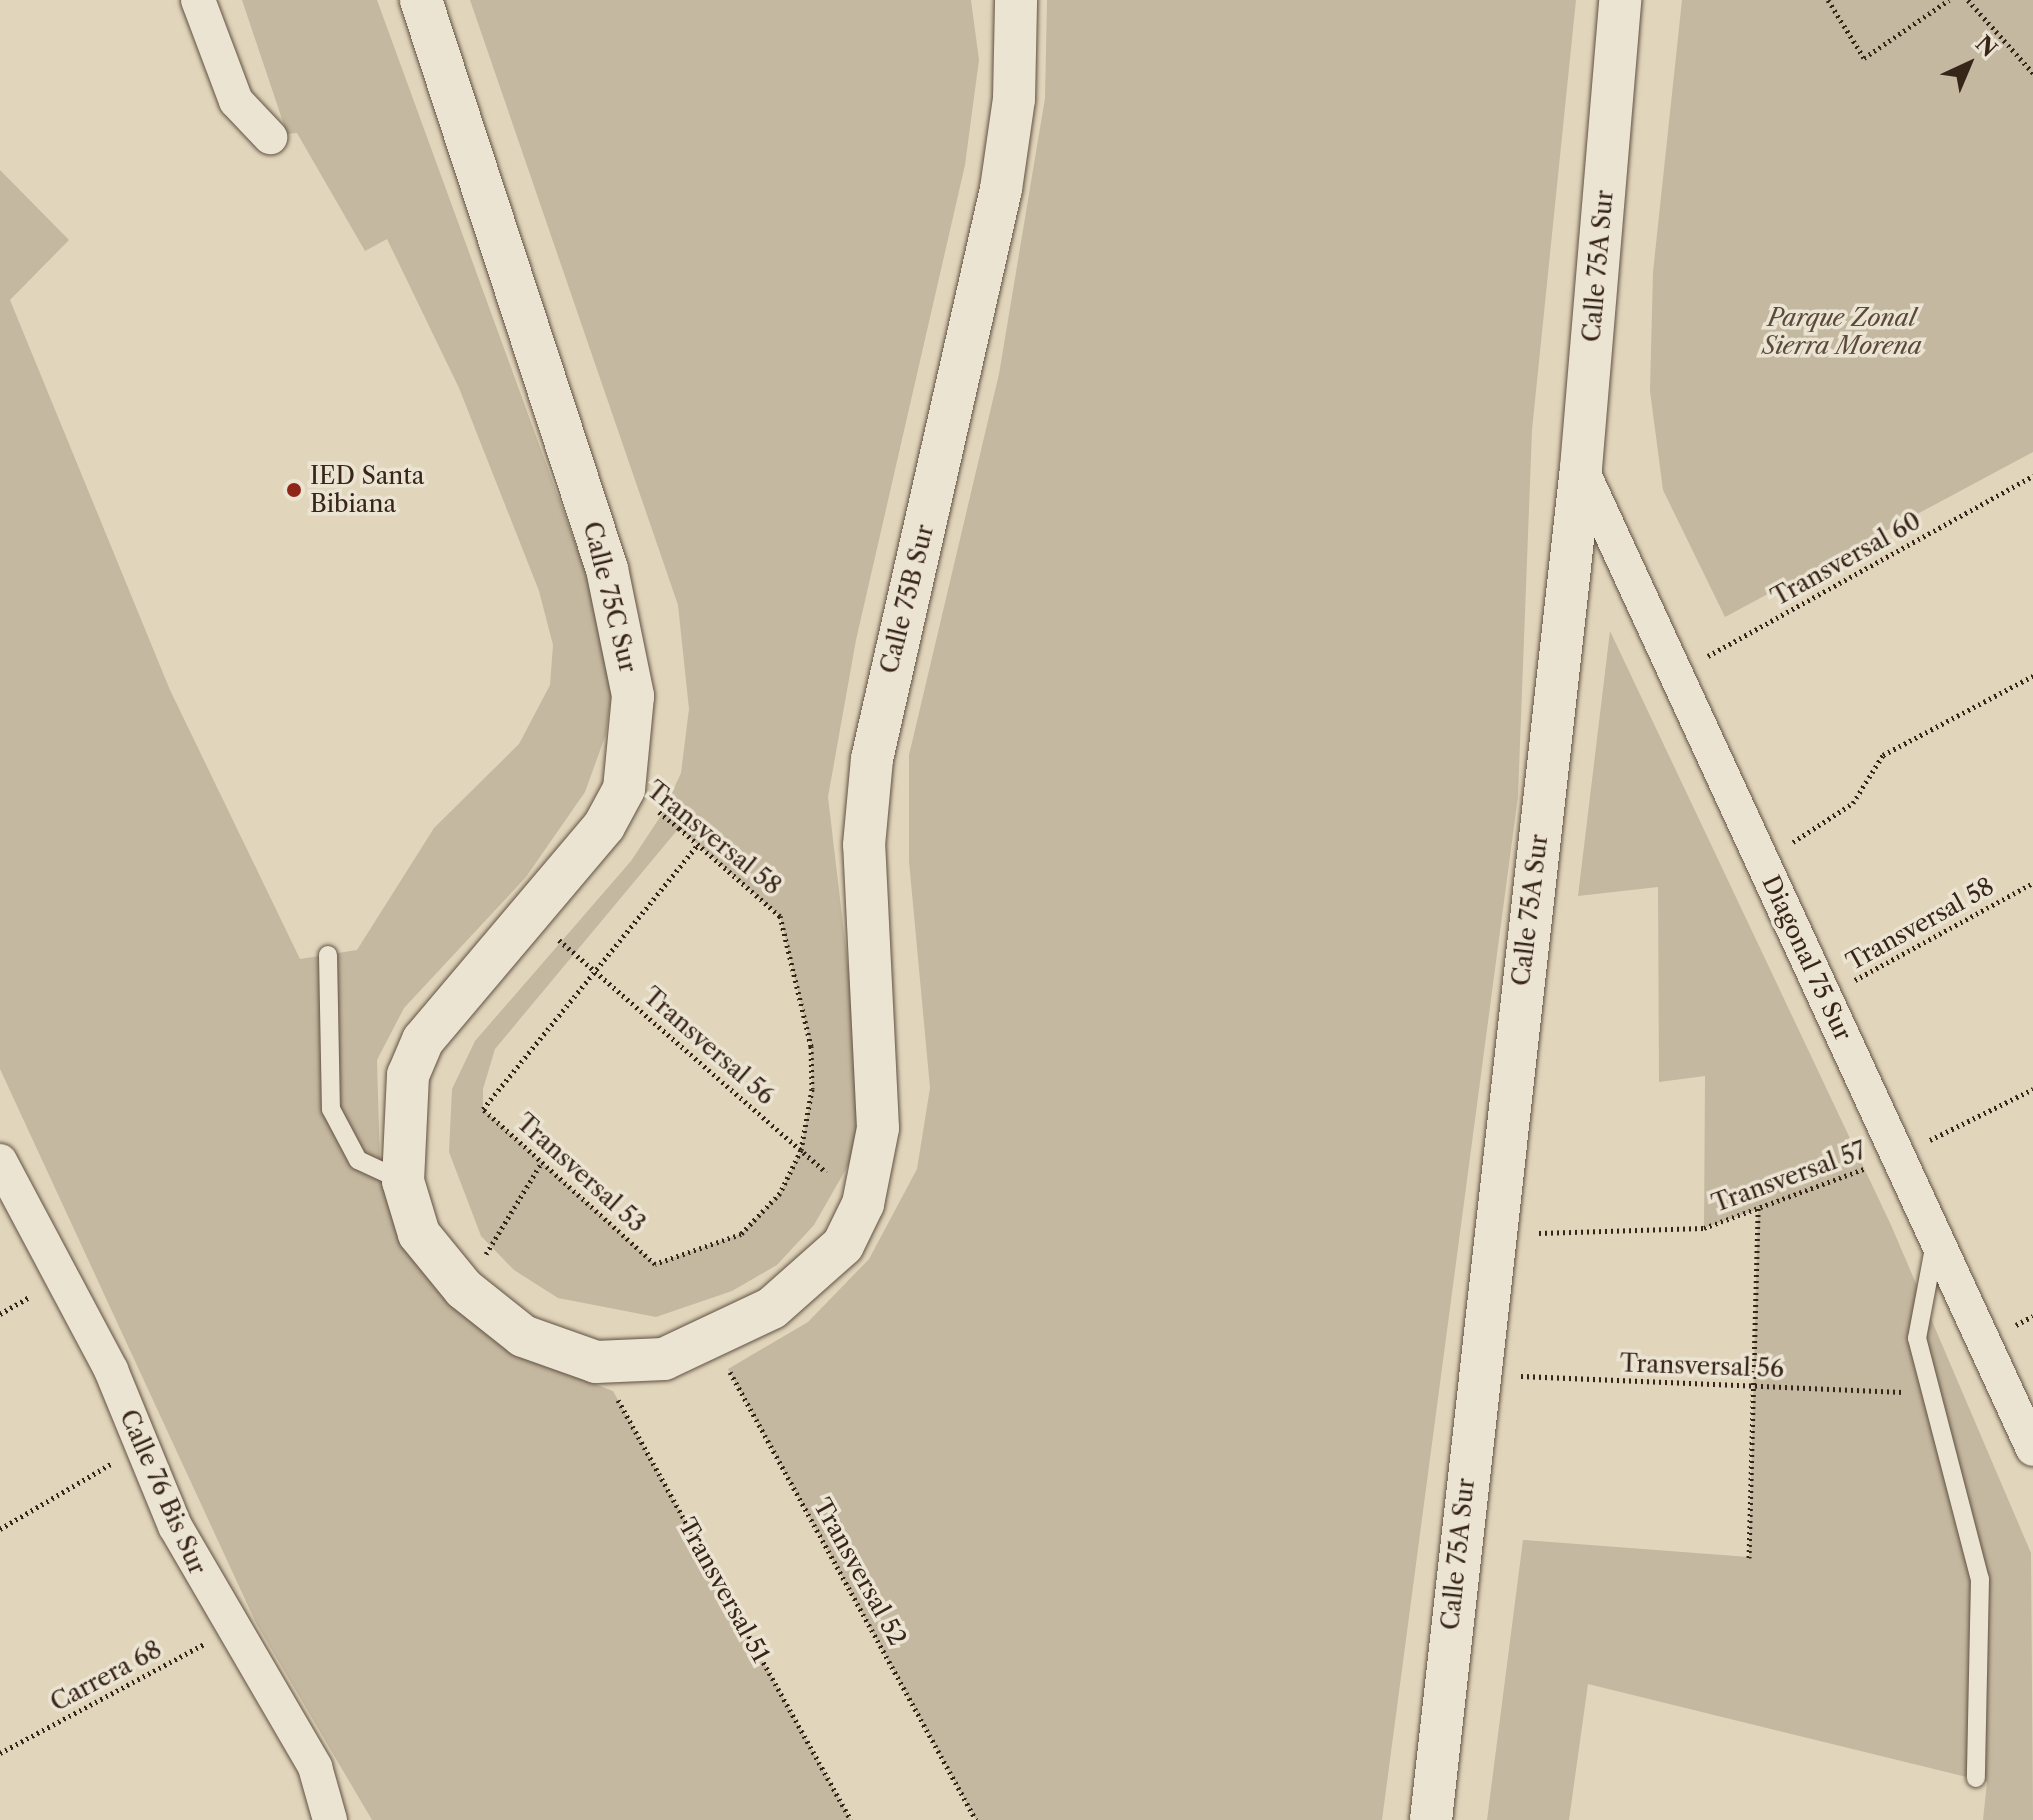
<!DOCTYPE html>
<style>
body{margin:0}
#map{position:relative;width:2033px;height:1820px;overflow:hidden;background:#e1d6bc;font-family:"Libre Caslon Text",serif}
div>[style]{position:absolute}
.green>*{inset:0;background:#c4b8a0}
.path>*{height:5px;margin-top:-2.5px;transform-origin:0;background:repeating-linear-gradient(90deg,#38251a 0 2px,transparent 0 6px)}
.roads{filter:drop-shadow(0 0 2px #625142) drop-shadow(0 0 2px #625142)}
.service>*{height:18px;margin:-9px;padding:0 9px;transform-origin:9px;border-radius:9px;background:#ece4d3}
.minor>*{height:34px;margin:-17px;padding:0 17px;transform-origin:17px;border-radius:17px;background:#ece4d3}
.tertiary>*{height:42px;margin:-21px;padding:0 21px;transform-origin:21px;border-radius:21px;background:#ece4d3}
.dots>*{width:22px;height:22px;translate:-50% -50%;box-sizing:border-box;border:4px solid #ece4d3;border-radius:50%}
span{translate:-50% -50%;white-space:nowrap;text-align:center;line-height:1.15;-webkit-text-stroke:7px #ece4d3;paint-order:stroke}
.street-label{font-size:24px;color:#38251a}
.park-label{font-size:24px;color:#5b4a3c;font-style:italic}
.poi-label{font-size:24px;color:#38251a}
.left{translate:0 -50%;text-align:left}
.north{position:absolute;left:1929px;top:24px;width:80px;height:80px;-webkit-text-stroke:6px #ece4d3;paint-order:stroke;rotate:44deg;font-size:22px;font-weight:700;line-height:32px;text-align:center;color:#38251a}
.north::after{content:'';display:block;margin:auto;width:28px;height:36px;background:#38251a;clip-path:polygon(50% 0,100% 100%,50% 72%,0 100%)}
</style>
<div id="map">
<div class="green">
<i style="clip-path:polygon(242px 0,377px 0,594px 595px,613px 679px,606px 734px,585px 792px,526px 877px,404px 1008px,377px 1060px,380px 1164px,564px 1372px,613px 1391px,851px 1820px,372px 1820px,256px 1623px,0 1069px,0 170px,69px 240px,10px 300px,170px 690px,300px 959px,357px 950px,434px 828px,519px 744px,550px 685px,553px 645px,539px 591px,459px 388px,387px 239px,365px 251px,297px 133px,287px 134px)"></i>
<i style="clip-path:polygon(evenodd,470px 0,971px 0,979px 60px,965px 165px,856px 640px,828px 797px,864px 1102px,850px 1162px,814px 1225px,777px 1265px,732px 1291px,656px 1317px,558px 1298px,514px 1270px,481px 1236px,449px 1152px,452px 1089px,475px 1041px,631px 861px,662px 814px,681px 773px,689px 709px,678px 605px,470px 0,679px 828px,780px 916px,811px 1046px,812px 1089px,801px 1150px,780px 1193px,741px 1234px,655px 1264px,483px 1109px,483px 1089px,495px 1049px,679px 828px)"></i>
<i style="clip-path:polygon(1047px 0,1576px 0,1532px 430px,1518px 796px,1382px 1820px,976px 1820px,728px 1369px,808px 1322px,869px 1259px,917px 1169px,930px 1088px,909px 861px,909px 755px,999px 374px,1045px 98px)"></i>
<i style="clip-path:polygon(1682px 0,2033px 0,2033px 452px,1725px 617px,1663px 490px,1650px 391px,1653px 272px)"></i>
<i style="clip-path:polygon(1610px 631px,1891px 1225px,2031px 1553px,2033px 1820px,1983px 1820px,1987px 1782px,1588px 1684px,1569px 1820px,1487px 1820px,1523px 1540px,1749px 1557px,1758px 1209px,1704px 1228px,1705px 1076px,1659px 1082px,1658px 887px,1578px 896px)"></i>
</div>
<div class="path">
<i style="left:1828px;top:0;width:68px;rotate:58.2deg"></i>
<i style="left:1864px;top:58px;width:103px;rotate:-34.3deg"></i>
<i style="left:1968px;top:0;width:98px;rotate:48.3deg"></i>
<i style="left:1708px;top:656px;width:372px;rotate:-29deg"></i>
<i style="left:659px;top:812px;width:26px;rotate:39deg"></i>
<i style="left:679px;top:828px;width:134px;rotate:41.1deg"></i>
<i style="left:780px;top:916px;width:134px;rotate:76.6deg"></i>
<i style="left:811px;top:1046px;width:43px;rotate:88.7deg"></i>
<i style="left:812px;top:1089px;width:62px;rotate:100.2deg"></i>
<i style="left:801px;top:1150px;width:48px;rotate:116deg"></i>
<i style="left:780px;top:1193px;width:57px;rotate:133.6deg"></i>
<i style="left:741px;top:1234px;width:91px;rotate:160.8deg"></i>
<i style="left:655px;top:1264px;width:232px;rotate:-138deg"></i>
<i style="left:483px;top:1109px;width:341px;rotate:-50.9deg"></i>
<i style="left:1793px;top:842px;width:72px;rotate:-33deg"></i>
<i style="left:1853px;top:803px;width:57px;rotate:-58deg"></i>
<i style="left:1883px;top:755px;width:170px;rotate:-27.8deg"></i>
<i style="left:559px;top:940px;width:354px;rotate:41deg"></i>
<i style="left:1855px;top:980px;width:203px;rotate:-28.6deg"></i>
<i style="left:1930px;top:1140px;width:115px;rotate:-26.3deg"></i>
<i style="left:1539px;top:1233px;width:165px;rotate:-1.7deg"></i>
<i style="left:1704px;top:1228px;width:173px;rotate:-20.3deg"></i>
<i style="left:486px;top:1254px;width:108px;rotate:-58.7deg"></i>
<i style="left:0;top:1314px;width:34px;rotate:-30deg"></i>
<i style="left:2016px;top:1325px;width:19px;rotate:-28deg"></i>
<i style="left:730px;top:1372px;width:511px;rotate:61.23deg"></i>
<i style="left:1521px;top:1376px;width:382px;rotate:2.4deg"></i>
<i style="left:618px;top:1400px;width:480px;rotate:61deg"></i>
<i style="left:0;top:1529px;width:129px;rotate:-30.4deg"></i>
<i style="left:1749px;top:1558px;width:350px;rotate:-88.5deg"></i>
<i style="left:0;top:1753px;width:231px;rotate:-28.1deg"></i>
</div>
<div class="roads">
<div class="service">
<i style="left:328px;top:955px;width:154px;rotate:88.9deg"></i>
<i style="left:331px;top:1109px;width:58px;rotate:62.1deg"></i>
<i style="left:358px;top:1160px;width:50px;rotate:25deg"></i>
<i style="left:1935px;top:1243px;width:97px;rotate:100.7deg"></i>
<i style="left:1917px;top:1338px;width:249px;rotate:75.4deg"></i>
<i style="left:1980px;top:1579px;width:199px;rotate:91.2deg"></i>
</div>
<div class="minor">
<i style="left:198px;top:0;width:108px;rotate:69.4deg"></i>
<i style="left:236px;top:101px;width:50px;rotate:46.6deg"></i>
<i style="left:1581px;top:468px;width:1080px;rotate:65.26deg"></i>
<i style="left:0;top:1161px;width:237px;rotate:62deg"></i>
<i style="left:111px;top:1370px;width:169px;rotate:67.7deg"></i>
<i style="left:175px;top:1526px;width:279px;rotate:59.8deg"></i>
<i style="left:315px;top:1767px;width:55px;rotate:74.2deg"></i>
</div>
<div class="tertiary">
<i style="left:421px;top:0;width:599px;rotate:71.9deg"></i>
<i style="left:607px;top:569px;width:130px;rotate:78.4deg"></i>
<i style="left:633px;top:696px;width:93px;rotate:95.5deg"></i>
<i style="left:624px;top:789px;width:42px;rotate:118.4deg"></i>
<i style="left:604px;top:826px;width:280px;rotate:130.2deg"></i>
<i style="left:423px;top:1040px;width:38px;rotate:113deg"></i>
<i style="left:408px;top:1075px;width:106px;rotate:92.7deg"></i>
<i style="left:403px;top:1181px;width:55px;rotate:73.2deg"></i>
<i style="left:419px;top:1234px;width:71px;rotate:50.7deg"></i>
<i style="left:464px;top:1289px;width:75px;rotate:38.5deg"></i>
<i style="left:523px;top:1336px;width:77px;rotate:19.6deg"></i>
<i style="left:596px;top:1362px;width:68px;rotate:-2.5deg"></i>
<i style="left:664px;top:1359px;width:119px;rotate:-25.3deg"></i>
<i style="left:772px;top:1308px;width:95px;rotate:-41.6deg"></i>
<i style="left:843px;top:1245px;width:46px;rotate:-64deg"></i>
<i style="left:863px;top:1204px;width:77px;rotate:-78.8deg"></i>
<i style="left:878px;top:1128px;width:283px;rotate:-92.8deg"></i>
<i style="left:864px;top:845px;width:86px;rotate:-84.7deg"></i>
<i style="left:872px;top:759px;width:584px;rotate:-77.25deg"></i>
<i style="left:1001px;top:189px;width:91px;rotate:-81.8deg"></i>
<i style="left:1014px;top:99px;width:99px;rotate:-88.8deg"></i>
<i style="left:1431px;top:1820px;width:1360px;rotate:-83.67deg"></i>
<i style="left:1581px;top:468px;width:470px;rotate:-85.2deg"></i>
</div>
</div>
<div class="dots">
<i style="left:294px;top:490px;background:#8f2418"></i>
</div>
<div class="street-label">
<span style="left:1598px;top:266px;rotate:-85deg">Calle 75A Sur</span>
<span style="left:1846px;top:559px;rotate:-29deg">Transversal 60</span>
<span style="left:610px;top:597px;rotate:76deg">Calle 75C Sur</span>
<span style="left:907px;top:599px;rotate:-76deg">Calle 75B Sur</span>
<span style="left:714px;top:838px;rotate:39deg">Transversal 58</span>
<span style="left:1530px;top:910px;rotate:-83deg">Calle 75A Sur</span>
<span style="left:1920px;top:924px;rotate:-29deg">Transversal 58</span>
<span style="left:1807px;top:958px;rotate:65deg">Diagonal 75 Sur</span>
<span style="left:709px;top:1046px;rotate:41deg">Transversal 56</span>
<span style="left:581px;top:1173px;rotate:42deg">Transversal 53</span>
<span style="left:1789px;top:1177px;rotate:-20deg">Transversal 57</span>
<span style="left:1702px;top:1366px;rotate:2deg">Transversal 56</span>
<span style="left:163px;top:1492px;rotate:66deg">Calle 76 Bis Sur</span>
<span style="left:1458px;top:1554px;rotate:-84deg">Calle 75A Sur</span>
<span style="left:860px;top:1572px;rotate:61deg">Transversal 52</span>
<span style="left:724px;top:1590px;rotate:61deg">Transversal 51</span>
<span style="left:106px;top:1676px;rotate:-28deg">Carrera 68</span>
</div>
<div class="park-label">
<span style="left:1842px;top:332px">Parque Zonal<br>Sierra Morena</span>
</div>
<div class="poi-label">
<span class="left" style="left:310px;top:490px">IED Santa<br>Bibiana</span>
</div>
<div class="north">N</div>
</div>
